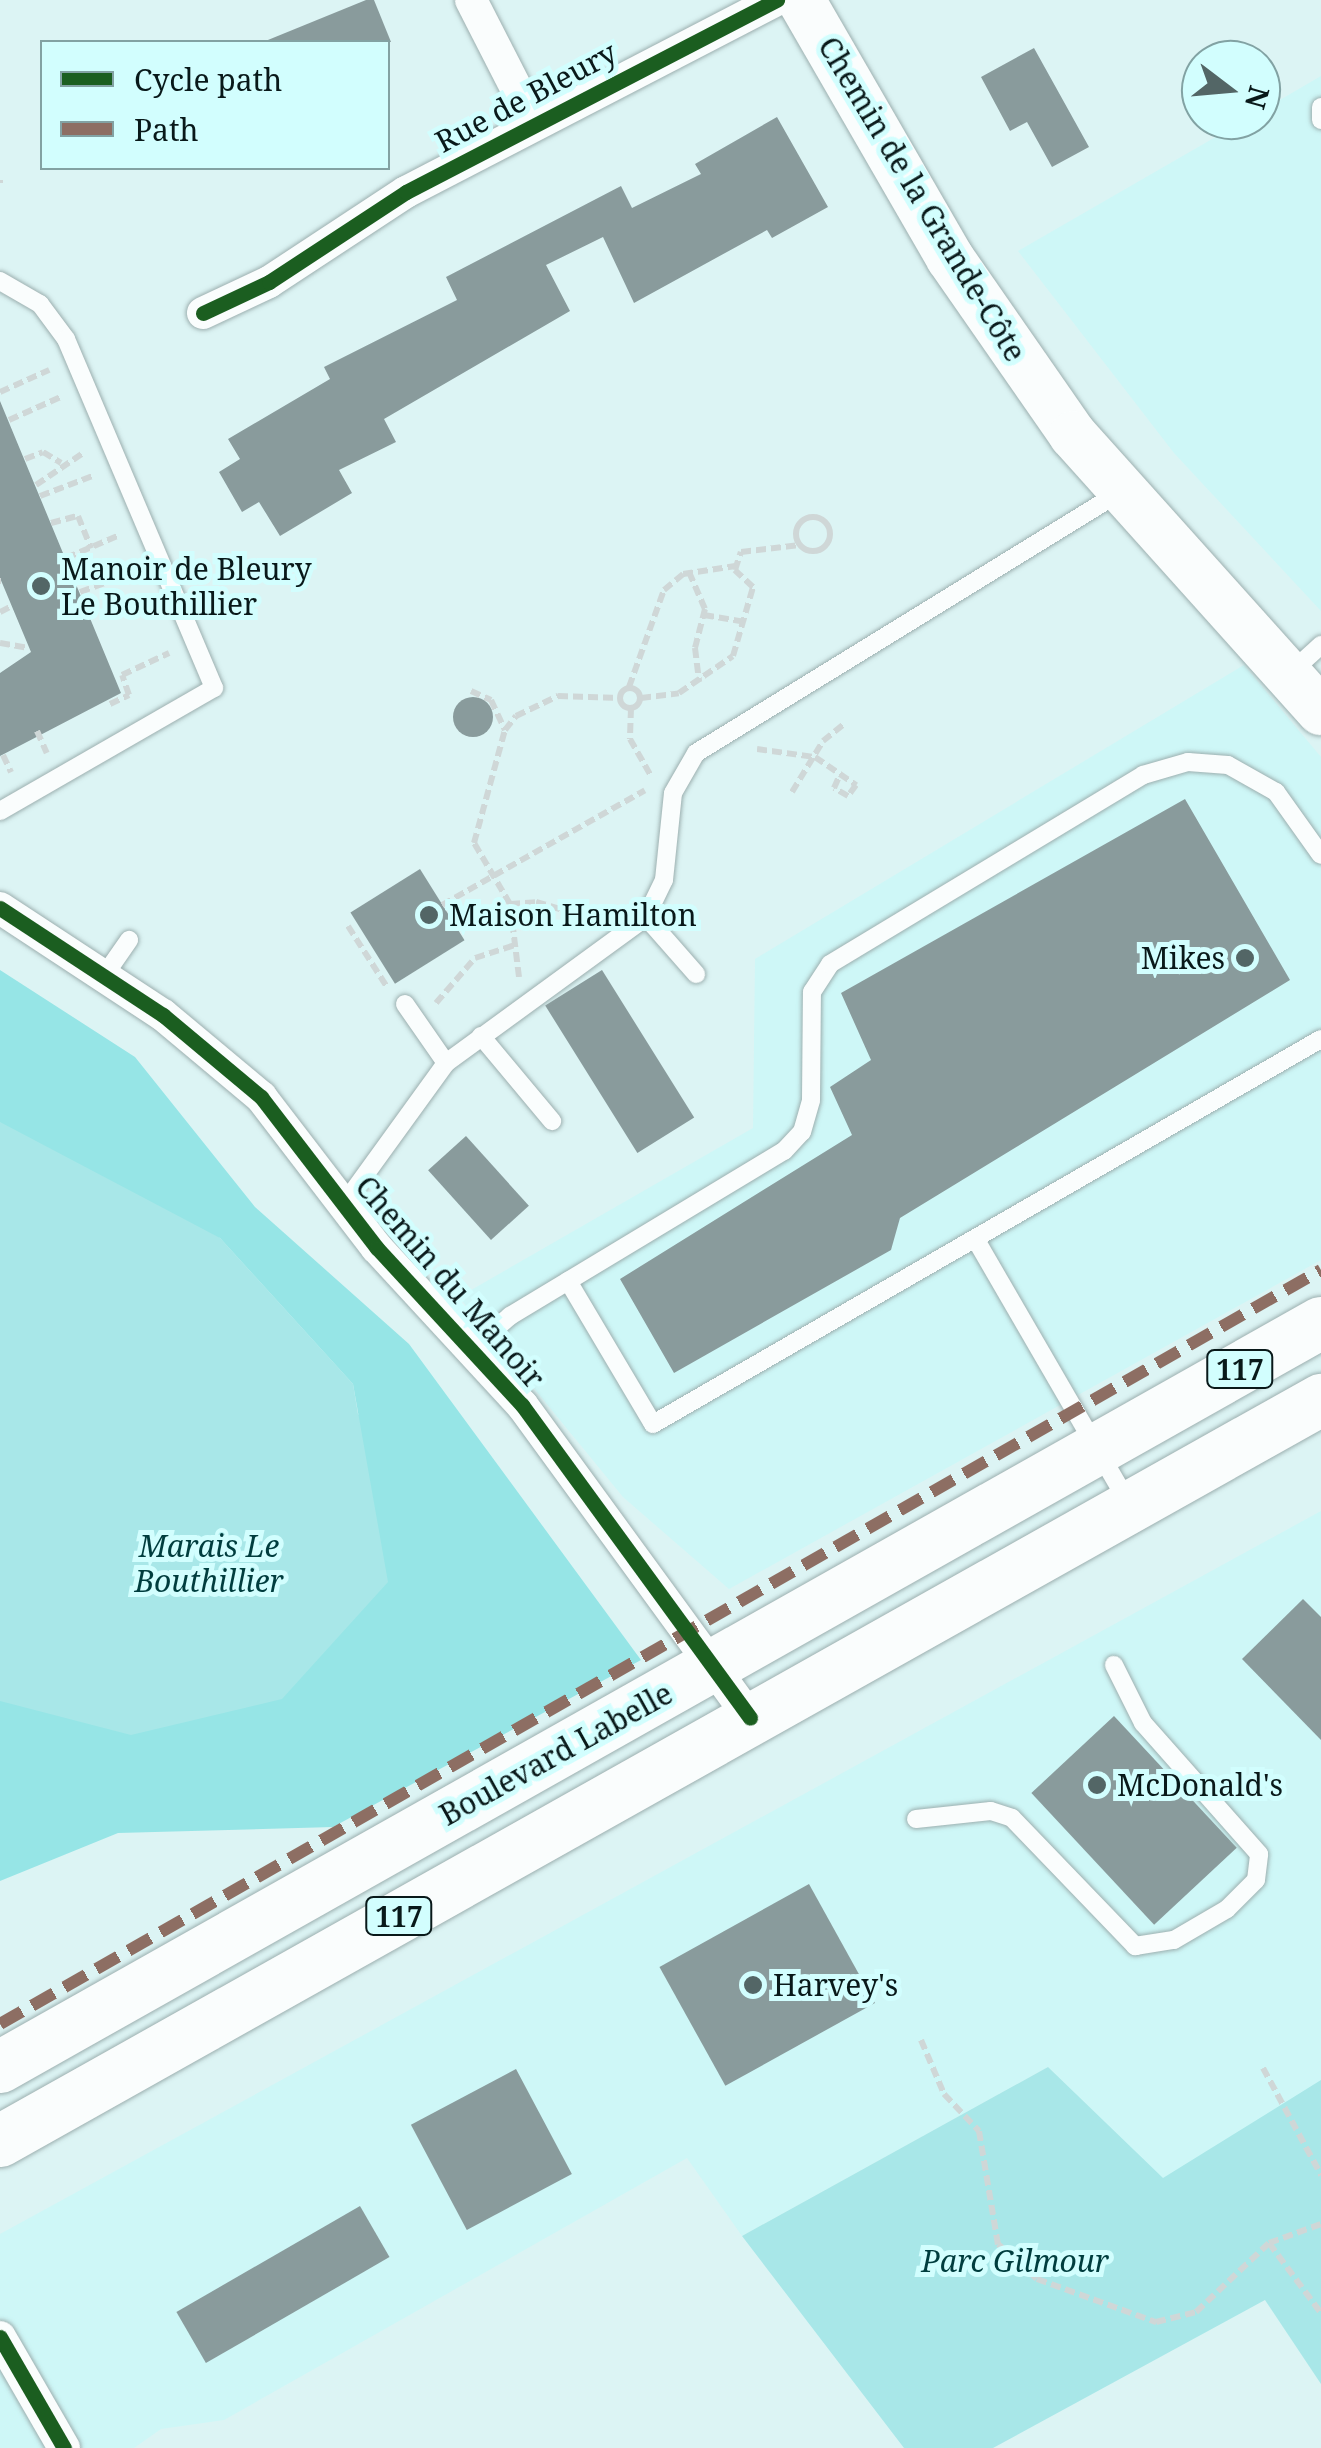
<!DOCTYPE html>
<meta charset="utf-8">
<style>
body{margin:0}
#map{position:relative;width:1321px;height:2448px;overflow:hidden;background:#dcf4f4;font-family:"Noto Serif",serif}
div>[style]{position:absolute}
.built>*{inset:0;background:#cef7f7}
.green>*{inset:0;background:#a8e7e8}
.forest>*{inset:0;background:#96e5e6}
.building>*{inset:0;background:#899b9c;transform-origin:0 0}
.round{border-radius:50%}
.path>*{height:6px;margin-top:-3px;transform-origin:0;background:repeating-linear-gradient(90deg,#cfd7d7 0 10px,transparent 0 15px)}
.path>.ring{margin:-3px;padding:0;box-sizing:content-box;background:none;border:6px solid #cfd7d7;border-radius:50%}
.roads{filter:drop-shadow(0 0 2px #9cafaf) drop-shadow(0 0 2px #9cafaf)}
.service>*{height:18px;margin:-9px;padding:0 9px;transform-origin:9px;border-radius:9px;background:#fafdfd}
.minor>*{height:32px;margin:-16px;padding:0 16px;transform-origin:16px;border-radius:16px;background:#fafdfd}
.secondary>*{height:48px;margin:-24px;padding:0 24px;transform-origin:24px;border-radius:24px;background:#fafdfd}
.primary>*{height:52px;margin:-26px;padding:0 26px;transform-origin:26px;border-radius:26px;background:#fafdfd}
.quiet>*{height:12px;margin-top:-6px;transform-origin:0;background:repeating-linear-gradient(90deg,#8d6e63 0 25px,transparent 0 37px)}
.cycleway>*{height:15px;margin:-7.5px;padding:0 7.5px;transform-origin:7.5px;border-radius:7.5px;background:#1b5e20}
.dots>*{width:28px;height:28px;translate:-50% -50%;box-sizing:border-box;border:5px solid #d2fefe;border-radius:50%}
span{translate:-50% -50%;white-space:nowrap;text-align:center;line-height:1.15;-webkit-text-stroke:10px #d2fefe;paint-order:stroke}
.shield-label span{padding:2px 8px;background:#d2fefe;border:2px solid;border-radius:8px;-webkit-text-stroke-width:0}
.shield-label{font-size:28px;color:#09191a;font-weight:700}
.street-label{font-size:30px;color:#09191a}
.poi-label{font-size:30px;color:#09191a}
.left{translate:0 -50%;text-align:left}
.right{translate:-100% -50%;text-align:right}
.park-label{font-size:30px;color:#003d3e;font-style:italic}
.legend{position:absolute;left:40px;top:40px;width:350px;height:130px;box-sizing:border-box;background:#d2fefe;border:2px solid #82a2a3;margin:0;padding:12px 18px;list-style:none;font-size:30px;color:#09191a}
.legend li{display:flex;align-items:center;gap:20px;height:50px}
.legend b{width:50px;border:2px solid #82a2a3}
.north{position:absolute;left:1181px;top:40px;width:100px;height:100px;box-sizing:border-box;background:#d2fefe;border:2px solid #82a2a3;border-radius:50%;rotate:106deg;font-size:28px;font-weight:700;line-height:40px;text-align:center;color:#09191a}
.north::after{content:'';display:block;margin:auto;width:35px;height:45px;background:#536666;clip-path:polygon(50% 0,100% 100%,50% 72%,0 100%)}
</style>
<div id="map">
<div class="built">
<i style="clip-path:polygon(1321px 76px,1321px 611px,1174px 453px,1018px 251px,1245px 120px,1261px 120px,1261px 111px)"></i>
<i style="clip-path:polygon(1244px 665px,1321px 757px,1321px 1260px,729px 1589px,623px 1497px,459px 1297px,753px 1128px,755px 959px)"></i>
<i style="clip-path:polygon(1321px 1511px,1321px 2089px,1163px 2179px,1048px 2067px,742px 2236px,687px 2158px,224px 2420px,161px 2429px,134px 2448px,0 2448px,0 2234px)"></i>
</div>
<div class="green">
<i style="clip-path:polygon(0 1022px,220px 1238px,353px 1384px,358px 1414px,598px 1656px,364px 1798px,0 1749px)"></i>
<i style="clip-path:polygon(1048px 2067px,1163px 2178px,1321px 2080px,1321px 2384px,1265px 2300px,993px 2448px,904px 2448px,742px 2236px)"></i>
</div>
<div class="forest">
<i style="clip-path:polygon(0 970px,135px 1057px,255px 1207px,409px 1344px,641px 1660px,333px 1827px,118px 1833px,0 1881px,0 1701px,131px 1735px,282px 1699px,388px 1582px,353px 1384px,220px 1238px,0 1122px)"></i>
</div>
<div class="building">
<i style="clip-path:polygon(374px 0,391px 42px,263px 42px,366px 0)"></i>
<i style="clip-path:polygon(1034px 48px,1089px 147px,1052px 167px,1027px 122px,1010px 131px,981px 77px)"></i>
<i style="clip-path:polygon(777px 117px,828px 207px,772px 238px,767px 230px,634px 303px,603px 237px,546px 265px,570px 311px,384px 419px,396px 442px,339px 470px,352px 493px,280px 536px,259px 502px,242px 512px,219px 472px,240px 459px,228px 439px,330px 379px,324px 367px,457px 300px,446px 277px,621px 186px,632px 208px,701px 174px,695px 164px)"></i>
<i style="clip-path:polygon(0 401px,121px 693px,0 756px,0 673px,31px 652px,0 578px)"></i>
<i class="round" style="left:453px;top:697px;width:40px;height:40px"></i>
<i style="clip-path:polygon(1185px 799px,1290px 980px,900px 1218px,891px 1250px,674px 1373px,620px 1279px,852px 1135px,830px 1087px,871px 1060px,841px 993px)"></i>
<i style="left:420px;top:869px;width:84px;height:82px;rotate:58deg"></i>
<i style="left:602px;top:970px;width:174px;height:67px;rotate:58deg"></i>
<i style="left:466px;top:1136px;width:94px;height:51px;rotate:48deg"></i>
<i style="clip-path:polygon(1303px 1599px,1321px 1617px,1321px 1740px,1242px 1659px)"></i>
<i style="left:1114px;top:1716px;width:180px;height:113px;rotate:47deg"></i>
<i style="left:809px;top:1884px;width:136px;height:171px;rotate:61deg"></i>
<i style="left:516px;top:2069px;width:119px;height:119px;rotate:62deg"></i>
<i style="left:360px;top:2206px;width:59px;height:212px;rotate:60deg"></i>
</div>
<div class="path">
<i style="left:0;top:180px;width:3px;rotate:90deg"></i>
<i style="left:0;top:392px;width:54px;rotate:-24.2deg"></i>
<i style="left:9px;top:420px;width:59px;rotate:-24deg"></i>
<i style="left:25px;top:459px;width:19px;rotate:-21deg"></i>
<i style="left:43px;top:452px;width:21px;rotate:31deg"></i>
<i style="left:36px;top:485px;width:57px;rotate:-34.2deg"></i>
<i style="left:40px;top:496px;width:59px;rotate:-20.9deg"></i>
<i class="ring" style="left:796px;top:517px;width:28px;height:28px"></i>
<i style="left:51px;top:523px;width:28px;rotate:-15deg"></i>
<i style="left:78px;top:516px;width:35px;rotate:68deg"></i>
<i style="left:66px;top:558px;width:59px;rotate:-23.1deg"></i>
<i style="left:689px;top:572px;width:40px;rotate:66.6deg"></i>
<i style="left:705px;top:609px;width:40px;rotate:104.4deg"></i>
<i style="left:695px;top:648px;width:34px;rotate:83deg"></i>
<i style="left:0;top:581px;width:1px"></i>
<i style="left:80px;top:592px;width:59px;rotate:-20deg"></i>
<i style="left:0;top:612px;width:13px;rotate:-27deg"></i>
<i style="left:704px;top:615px;width:43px;rotate:9.5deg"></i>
<i style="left:0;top:643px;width:29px;rotate:10deg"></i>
<i style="left:629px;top:687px;width:103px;rotate:-70.2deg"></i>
<i style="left:664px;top:590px;width:25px;rotate:-40deg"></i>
<i style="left:683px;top:574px;width:53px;rotate:-8.7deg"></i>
<i class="ring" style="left:620px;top:688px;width:14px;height:14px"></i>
<i style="left:471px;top:691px;width:22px;rotate:24deg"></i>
<i style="left:491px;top:700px;width:33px;rotate:65deg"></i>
<i style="left:641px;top:698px;width:38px;rotate:-7deg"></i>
<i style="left:679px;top:693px;width:65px;rotate:-34.4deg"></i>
<i style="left:733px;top:656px;width:72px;rotate:-73.8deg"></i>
<i style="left:753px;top:587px;width:25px;rotate:-137deg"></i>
<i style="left:735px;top:570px;width:19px;rotate:-72deg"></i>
<i style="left:741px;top:552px;width:59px;rotate:-6.8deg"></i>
<i style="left:110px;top:704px;width:21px;rotate:-25deg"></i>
<i style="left:129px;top:695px;width:21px;rotate:-109deg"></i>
<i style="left:122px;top:675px;width:52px;rotate:-25.1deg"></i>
<i style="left:631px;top:708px;width:31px;rotate:92deg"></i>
<i style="left:630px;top:739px;width:43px;rotate:60.4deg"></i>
<i style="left:37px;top:731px;width:24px;rotate:66deg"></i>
<i style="left:757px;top:749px;width:59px;rotate:7.9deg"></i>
<i style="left:815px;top:757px;width:50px;rotate:34.3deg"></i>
<i style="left:856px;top:785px;width:14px;rotate:126deg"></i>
<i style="left:848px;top:796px;width:16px;rotate:-150deg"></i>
<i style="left:834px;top:788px;width:12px;rotate:-66deg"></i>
<i style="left:3px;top:755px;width:19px;rotate:65deg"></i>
<i style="left:792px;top:792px;width:60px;rotate:-58.7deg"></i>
<i style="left:823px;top:741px;width:26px;rotate:-39deg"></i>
<i style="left:510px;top:904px;width:71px;rotate:-120.5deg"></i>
<i style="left:474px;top:843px;width:117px;rotate:-74.7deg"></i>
<i style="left:505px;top:730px;width:18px;rotate:-52deg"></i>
<i style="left:516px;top:716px;width:47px;rotate:-25.5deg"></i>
<i style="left:558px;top:696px;width:62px;rotate:1.8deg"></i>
<i style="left:442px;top:905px;width:233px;rotate:-29.5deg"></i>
<i style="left:348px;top:926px;width:72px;rotate:57.4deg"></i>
<i style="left:519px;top:977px;width:74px;rotate:-97deg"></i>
<i style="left:510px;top:904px;width:26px;rotate:-4deg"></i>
<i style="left:536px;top:902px;width:60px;rotate:16.3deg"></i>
<i style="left:436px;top:1003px;width:60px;rotate:-49.1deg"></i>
<i style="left:475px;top:958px;width:42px;rotate:-18deg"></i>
<i style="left:921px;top:2040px;width:59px;rotate:66.9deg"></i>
<i style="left:944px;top:2094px;width:51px;rotate:46.6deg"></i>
<i style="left:979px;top:2131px;width:115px;rotate:80.5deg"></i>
<i style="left:998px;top:2244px;width:52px;rotate:41.9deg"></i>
<i style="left:1037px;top:2279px;width:127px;rotate:19.9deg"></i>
<i style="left:1156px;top:2322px;width:41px;rotate:-14deg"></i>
<i style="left:1196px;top:2312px;width:100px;rotate:-43.4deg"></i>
<i style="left:1269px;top:2243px;width:87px;rotate:53.4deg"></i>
<i style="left:1263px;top:2068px;width:122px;rotate:61.5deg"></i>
<i style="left:1269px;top:2243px;width:55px;rotate:-20.1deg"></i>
</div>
<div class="roads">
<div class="service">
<i style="left:1321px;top:107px;width:13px;rotate:90deg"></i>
<i style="left:0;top:281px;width:46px;rotate:29.9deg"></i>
<i style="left:40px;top:304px;width:44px;rotate:53.4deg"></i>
<i style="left:66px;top:339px;width:379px;rotate:67deg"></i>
<i style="left:214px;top:688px;width:247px;rotate:150.1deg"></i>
<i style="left:1288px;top:675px;width:45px;rotate:-42.3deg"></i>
<i style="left:646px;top:917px;width:76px;rotate:48.7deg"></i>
<i style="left:104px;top:976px;width:44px;rotate:-55.2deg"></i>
<i style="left:405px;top:1004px;width:72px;rotate:55.2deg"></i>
<i style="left:481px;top:1036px;width:111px;rotate:50.1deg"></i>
<i style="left:344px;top:1204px;width:174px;rotate:-54.1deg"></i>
<i style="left:446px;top:1063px;width:248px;rotate:-36.1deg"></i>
<i style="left:646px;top:917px;width:41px;rotate:-64.1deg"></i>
<i style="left:664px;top:880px;width:87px;rotate:-84.1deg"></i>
<i style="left:673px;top:793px;width:46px;rotate:-60.1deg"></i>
<i style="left:696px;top:753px;width:497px;rotate:-31.6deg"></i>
<i style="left:976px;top:1240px;width:303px;rotate:59.9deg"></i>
<i style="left:568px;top:1281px;width:166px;rotate:59.3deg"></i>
<i style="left:653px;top:1424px;width:771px;rotate:-29.96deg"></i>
<i style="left:474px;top:1347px;width:48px;rotate:-40.7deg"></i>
<i style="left:510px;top:1316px;width:320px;rotate:-31.1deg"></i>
<i style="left:784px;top:1151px;width:26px;rotate:-47deg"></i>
<i style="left:802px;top:1132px;width:33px;rotate:-74deg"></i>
<i style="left:811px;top:1100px;width:108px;rotate:-89.5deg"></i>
<i style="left:812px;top:992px;width:33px;rotate:-57deg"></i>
<i style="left:830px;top:964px;width:366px;rotate:-31.1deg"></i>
<i style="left:1143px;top:775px;width:47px;rotate:-16.1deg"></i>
<i style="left:1188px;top:762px;width:40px;rotate:4.3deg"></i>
<i style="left:1228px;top:765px;width:55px;rotate:29.4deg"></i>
<i style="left:1276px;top:792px;width:77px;rotate:54.5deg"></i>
<i style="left:916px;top:1819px;width:75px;rotate:-6.1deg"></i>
<i style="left:991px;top:1811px;width:22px;rotate:18deg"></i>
<i style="left:1012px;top:1818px;width:178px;rotate:46.1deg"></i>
<i style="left:1135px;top:1946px;width:39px;rotate:-9deg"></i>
<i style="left:1174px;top:1940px;width:61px;rotate:-30.3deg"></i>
<i style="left:1227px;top:1909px;width:41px;rotate:-45deg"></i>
<i style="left:1256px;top:1880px;width:26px;rotate:-83deg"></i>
<i style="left:1259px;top:1854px;width:175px;rotate:-131.5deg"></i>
<i style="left:1143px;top:1723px;width:65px;rotate:-116.6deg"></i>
</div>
<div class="minor">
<i style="left:471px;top:0;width:138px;rotate:62.9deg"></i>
<i style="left:203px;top:313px;width:73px;rotate:-25.2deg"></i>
<i style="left:269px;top:282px;width:164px;rotate:-33.3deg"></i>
<i style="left:406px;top:192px;width:418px;rotate:-27.4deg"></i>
<i style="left:0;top:908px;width:195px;rotate:33.3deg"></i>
<i style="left:163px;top:1015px;width:128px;rotate:39.9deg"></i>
<i style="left:261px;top:1097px;width:190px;rotate:52.5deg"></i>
<i style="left:377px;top:1248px;width:214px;rotate:47.3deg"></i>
<i style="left:522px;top:1405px;width:387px;rotate:53.9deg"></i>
<i style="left:0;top:2337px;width:128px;rotate:60deg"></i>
</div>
<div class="secondary">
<i style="left:801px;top:0;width:298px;rotate:60deg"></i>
<i style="left:950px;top:258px;width:216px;rotate:55.2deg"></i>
<i style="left:1073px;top:435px;width:371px;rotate:48.1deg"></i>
</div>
<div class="primary">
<i style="left:0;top:2067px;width:1516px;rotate:-29.39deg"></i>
<i style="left:0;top:2141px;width:1515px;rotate:-29.29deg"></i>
</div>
</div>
<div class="quiet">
<i style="left:0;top:2024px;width:1521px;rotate:-29.72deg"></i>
</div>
<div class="cycleway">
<i style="left:203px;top:313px;width:73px;rotate:-25.2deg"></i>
<i style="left:269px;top:282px;width:164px;rotate:-33.3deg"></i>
<i style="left:406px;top:192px;width:418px;rotate:-27.4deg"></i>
<i style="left:0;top:908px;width:195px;rotate:33.3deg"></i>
<i style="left:163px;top:1015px;width:128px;rotate:39.9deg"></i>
<i style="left:261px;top:1097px;width:190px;rotate:52.5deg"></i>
<i style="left:377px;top:1248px;width:214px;rotate:47.3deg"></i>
<i style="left:522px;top:1405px;width:387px;rotate:53.9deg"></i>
<i style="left:0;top:2337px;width:128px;rotate:60deg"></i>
</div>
<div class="dots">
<i style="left:41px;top:586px;background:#536666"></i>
<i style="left:429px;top:915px;background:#536666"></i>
<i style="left:1245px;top:958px;background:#536666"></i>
<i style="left:1097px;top:1785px;background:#536666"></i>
<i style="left:753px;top:1985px;background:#536666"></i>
</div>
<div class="shield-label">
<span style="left:1240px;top:1369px">117</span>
<span style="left:399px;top:1916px">117</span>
</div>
<div class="street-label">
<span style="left:526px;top:97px;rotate:-28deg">Rue de Bleury</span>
<span style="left:922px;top:199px;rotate:59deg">Chemin de la Grande-Côte</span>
<span style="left:450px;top:1282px;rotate:49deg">Chemin du Manoir</span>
<span style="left:556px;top:1754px;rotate:-29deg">Boulevard Labelle</span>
</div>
<div class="poi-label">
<span class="left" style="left:61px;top:586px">Manoir de Bleury<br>Le Bouthillier</span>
<span class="left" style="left:449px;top:915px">Maison Hamilton</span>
<span class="right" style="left:1225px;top:958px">Mikes</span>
<span class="left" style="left:1117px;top:1785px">McDonald's</span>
<span class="left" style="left:773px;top:1985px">Harvey's</span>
</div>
<div class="park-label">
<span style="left:209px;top:1563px">Marais Le<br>Bouthillier</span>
<span style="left:1015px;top:2261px">Parc Gilmour</span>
</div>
<ul class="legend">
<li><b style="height:12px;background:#1b5e20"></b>Cycle path</li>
<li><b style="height:12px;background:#8d6e63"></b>Path</li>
</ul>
<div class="north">N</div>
</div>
